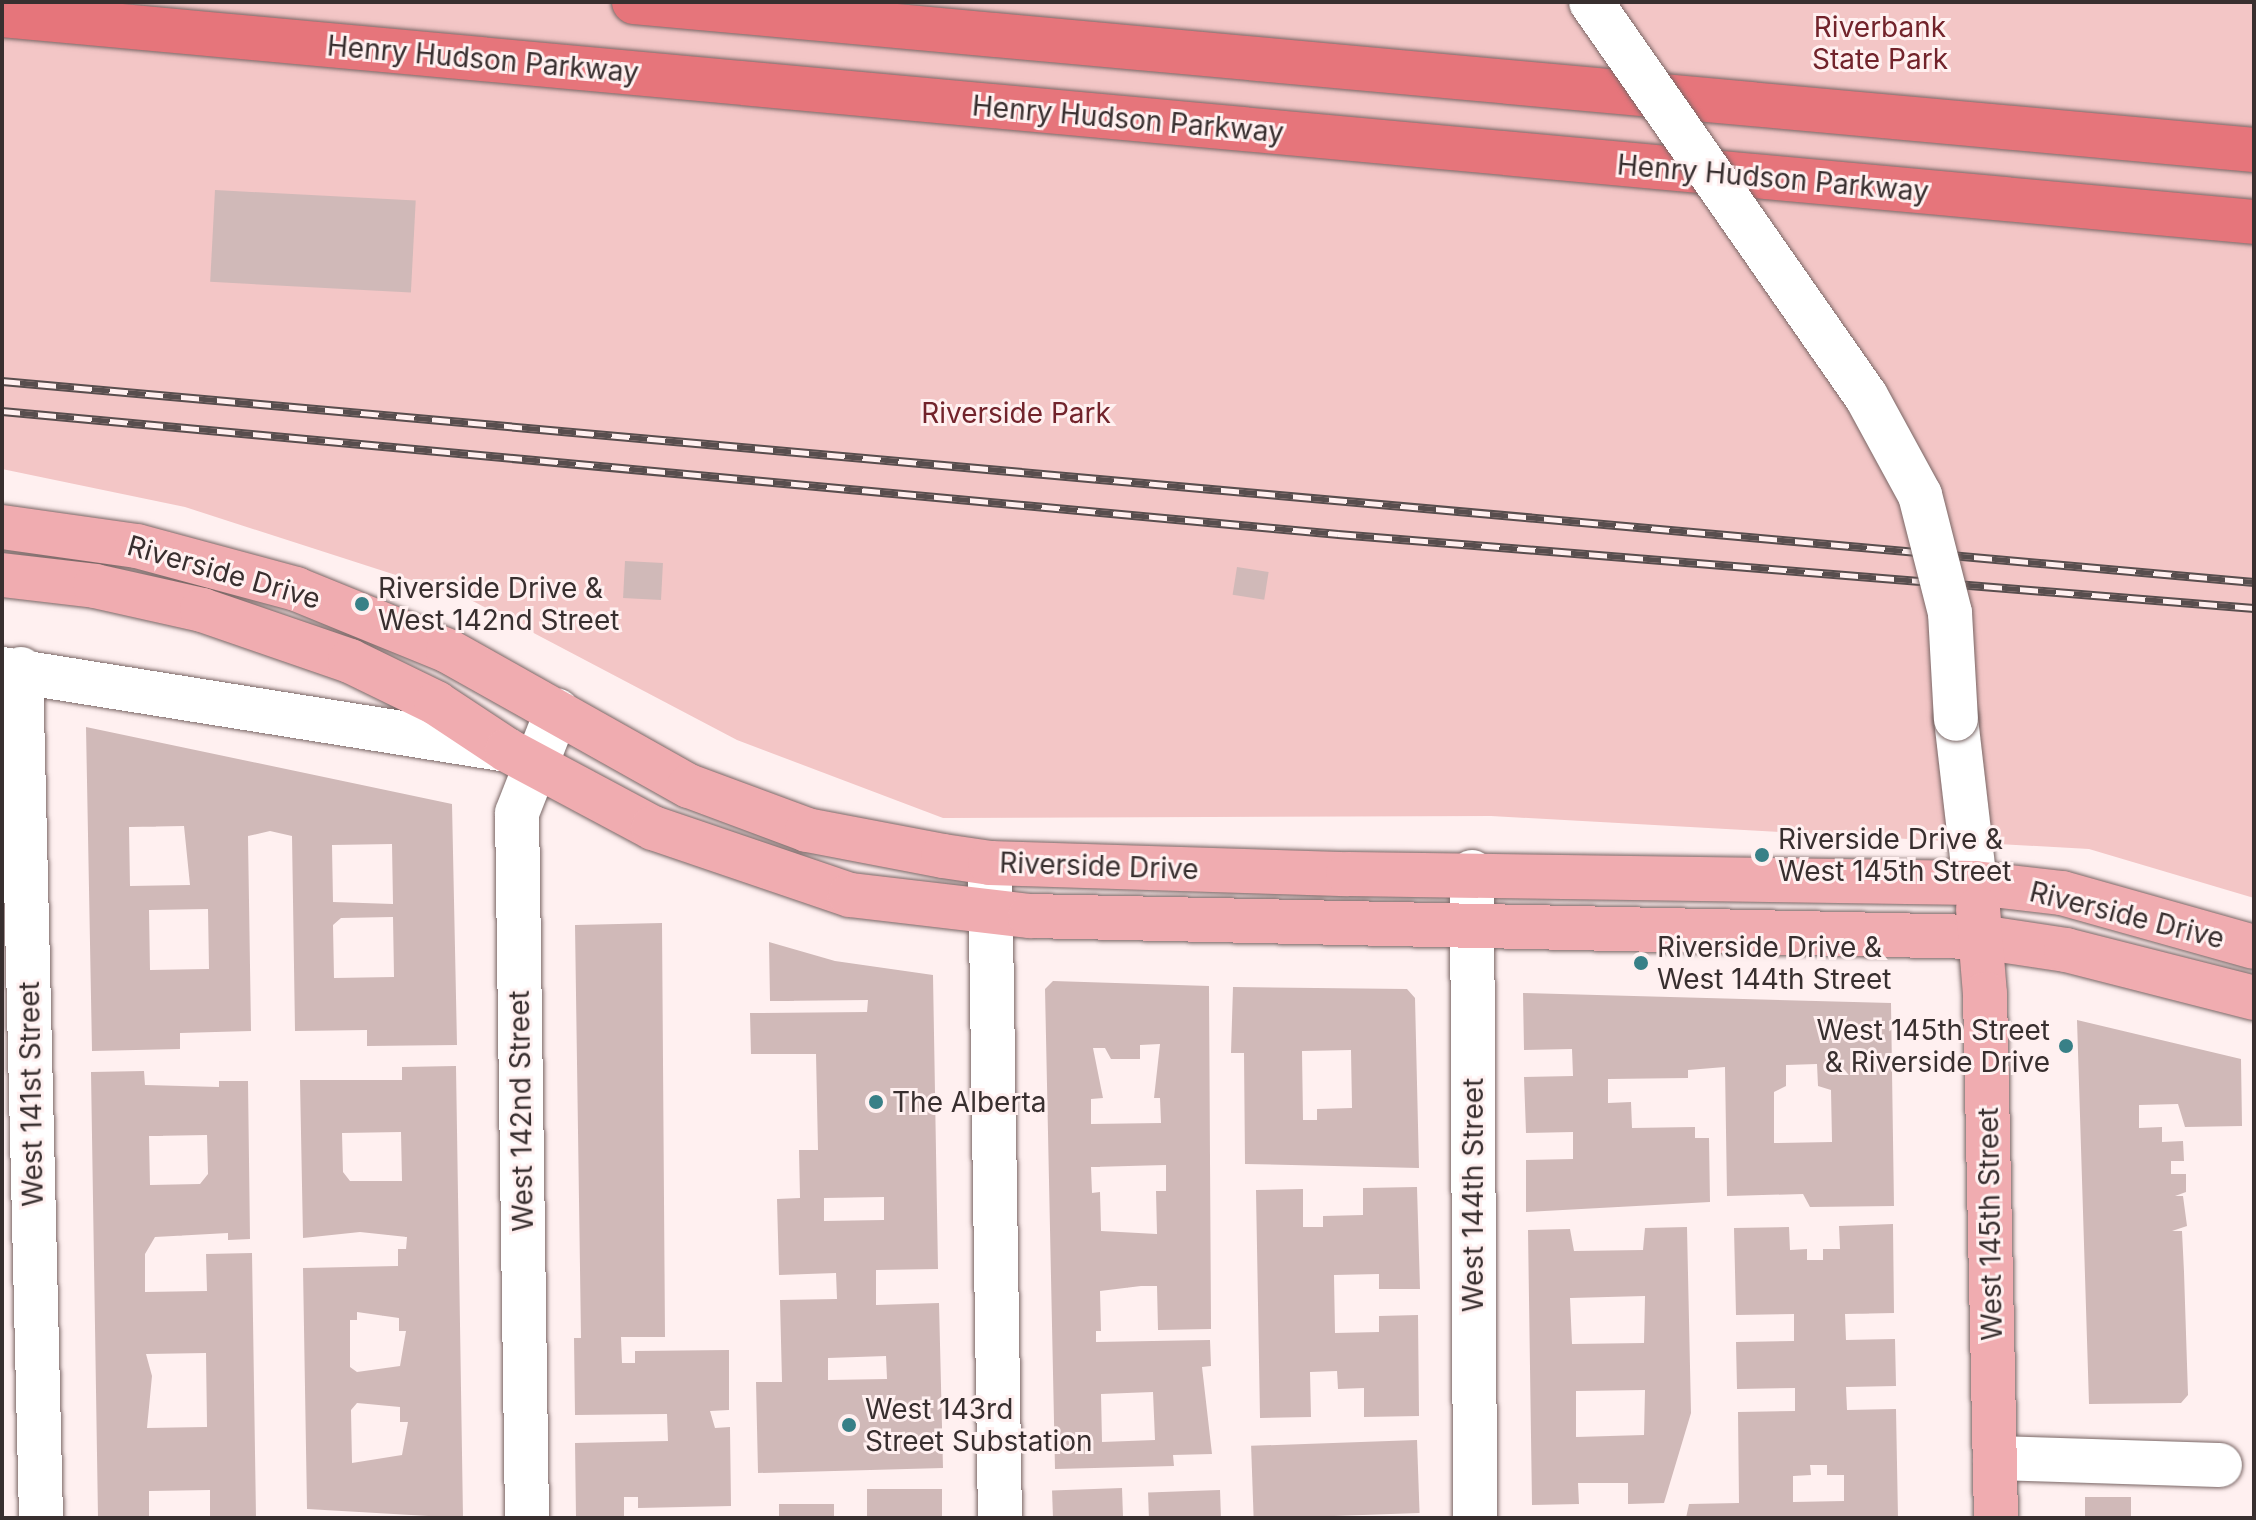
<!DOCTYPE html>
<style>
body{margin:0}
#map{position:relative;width:2256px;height:1520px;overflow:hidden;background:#fff0f0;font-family:Inter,sans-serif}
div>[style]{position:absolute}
.green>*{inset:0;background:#f3c6c6}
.building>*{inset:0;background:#d0b9b8;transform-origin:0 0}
.roads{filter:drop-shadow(0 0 2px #7a6665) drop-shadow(0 0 2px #7a6665)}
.minor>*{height:44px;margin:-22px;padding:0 22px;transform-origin:22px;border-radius:22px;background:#fff}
.major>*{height:44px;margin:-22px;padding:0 22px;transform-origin:22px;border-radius:22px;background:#f0acb0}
.highway>*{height:44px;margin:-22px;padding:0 22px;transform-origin:22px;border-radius:22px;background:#e6757b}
.rail>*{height:9px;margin-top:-4.5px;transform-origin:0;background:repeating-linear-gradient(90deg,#fff0f0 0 18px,#584e4e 0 36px);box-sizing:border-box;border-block:2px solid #584e4e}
.bridges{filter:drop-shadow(0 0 2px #7a6665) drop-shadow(0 0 2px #7a6665)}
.minor-bridge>*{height:44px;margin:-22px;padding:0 22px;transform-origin:22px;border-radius:22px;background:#fff}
.dots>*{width:22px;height:22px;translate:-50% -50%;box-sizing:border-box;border:4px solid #fff0f0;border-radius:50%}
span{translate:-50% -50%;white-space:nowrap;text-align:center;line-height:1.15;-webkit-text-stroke:6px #fff0f0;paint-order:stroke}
.park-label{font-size:28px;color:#72232b}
.street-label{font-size:28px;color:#382f2f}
.poi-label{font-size:28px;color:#382f2f}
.left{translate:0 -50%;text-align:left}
.right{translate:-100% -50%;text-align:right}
.frame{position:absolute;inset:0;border:4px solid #382f2f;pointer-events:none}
</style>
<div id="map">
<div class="green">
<i style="clip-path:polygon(2px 2px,2254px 2px,2254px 898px,2089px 849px,1491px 816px,943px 818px,737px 740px,467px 598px,185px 507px,2px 469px)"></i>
</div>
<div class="building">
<i style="left:215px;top:190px;width:201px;height:92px;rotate:3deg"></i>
<i style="left:625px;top:561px;width:38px;height:37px;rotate:3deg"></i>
<i style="left:1237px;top:567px;width:32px;height:28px;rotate:9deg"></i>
<i style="clip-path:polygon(evenodd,86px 727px,452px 804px,457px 1045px,367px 1046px,367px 1030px,295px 1031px,292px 836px,270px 831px,248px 836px,251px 1031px,180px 1033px,180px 1049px,92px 1051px,86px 727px,184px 826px,190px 885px,130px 886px,129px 827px,184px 826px,86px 727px,392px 844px,393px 904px,333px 902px,332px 845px,392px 844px,86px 727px,208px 909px,209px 969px,150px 970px,149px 910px,208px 909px,86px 727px,393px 917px,394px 977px,334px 978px,333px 925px,341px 918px,393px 917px)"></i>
<i style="clip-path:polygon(662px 923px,665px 1337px,621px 1337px,622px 1363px,635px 1363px,635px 1351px,729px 1350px,729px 1410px,710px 1411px,715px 1428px,730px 1427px,731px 1506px,638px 1508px,638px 1497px,624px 1497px,624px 1518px,576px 1518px,575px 1443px,668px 1441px,667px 1414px,575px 1415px,574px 1338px,581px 1338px,575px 925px)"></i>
<i style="clip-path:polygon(evenodd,769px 942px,835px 961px,933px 975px,938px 1269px,876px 1270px,876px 1305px,939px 1303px,943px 1468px,758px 1473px,756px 1382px,782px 1382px,780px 1300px,837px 1299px,836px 1273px,779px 1275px,777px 1199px,800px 1198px,799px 1150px,818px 1150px,816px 1054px,751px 1054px,750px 1013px,867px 1012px,868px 1000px,770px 1001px,769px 942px,884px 1197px,884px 1220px,824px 1221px,824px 1198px,884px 1197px,769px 942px,886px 1356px,887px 1379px,828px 1380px,828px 1358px,886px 1356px)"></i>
<i style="clip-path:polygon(evenodd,1053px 981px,1209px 986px,1211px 1329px,1158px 1330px,1157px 1286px,1141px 1286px,1100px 1291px,1101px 1331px,1096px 1331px,1096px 1342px,1210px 1340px,1211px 1366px,1202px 1367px,1212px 1454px,1173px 1455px,1174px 1466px,1055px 1469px,1045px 989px,1053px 981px,1160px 1044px,1154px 1098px,1160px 1098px,1161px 1123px,1091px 1124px,1091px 1099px,1103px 1098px,1093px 1048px,1105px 1048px,1111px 1059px,1140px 1059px,1140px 1045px,1160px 1044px,1053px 981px,1166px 1165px,1166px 1191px,1156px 1191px,1157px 1234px,1101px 1231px,1100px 1192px,1092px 1193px,1091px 1167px,1166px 1165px,1053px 981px,1153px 1392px,1155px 1440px,1102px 1442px,1101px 1394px,1153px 1392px)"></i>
<i style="clip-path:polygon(evenodd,1233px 987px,1407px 989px,1415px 998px,1419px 1168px,1245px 1164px,1244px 1053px,1231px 1053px,1233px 987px,1351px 1050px,1352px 1108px,1317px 1109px,1317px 1120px,1303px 1120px,1302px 1051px,1351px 1050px)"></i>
<i style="clip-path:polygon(evenodd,1523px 993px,1891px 1003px,1894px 1206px,1810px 1207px,1803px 1194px,1727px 1196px,1725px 1067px,1688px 1070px,1688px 1078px,1608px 1079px,1608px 1103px,1631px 1102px,1632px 1128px,1695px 1127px,1695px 1138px,1709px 1138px,1710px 1202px,1526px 1212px,1526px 1160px,1573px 1159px,1573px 1132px,1526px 1133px,1524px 1077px,1573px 1076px,1572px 1049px,1524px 1050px,1523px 993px,1817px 1064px,1818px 1086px,1831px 1090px,1832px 1142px,1774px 1143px,1774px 1092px,1786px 1086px,1786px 1065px,1817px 1064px)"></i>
<i style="clip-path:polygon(2077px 1020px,2241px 1059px,2242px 1126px,2185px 1127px,2178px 1104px,2139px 1105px,2139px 1128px,2162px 1127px,2162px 1142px,2183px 1141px,2184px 1161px,2171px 1161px,2171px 1174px,2186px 1174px,2186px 1192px,2175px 1196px,2183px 1196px,2187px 1226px,2172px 1231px,2182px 1231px,2184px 1272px,2188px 1395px,2181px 1403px,2089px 1404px)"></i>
<i style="clip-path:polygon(evenodd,456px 1066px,463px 1518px,307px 1509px,303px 1268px,398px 1266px,398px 1249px,406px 1249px,407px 1237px,360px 1232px,303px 1238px,300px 1080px,402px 1080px,402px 1067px,456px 1066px,401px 1132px,402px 1181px,350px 1181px,343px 1172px,342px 1133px,401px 1132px,456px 1066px,357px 1312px,399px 1318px,399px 1331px,406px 1331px,400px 1366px,357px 1372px,350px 1367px,350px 1320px,357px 1320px,357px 1312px,456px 1066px,357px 1403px,400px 1407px,400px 1422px,408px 1422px,402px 1455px,352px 1463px,351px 1410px,357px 1403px)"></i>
<i style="clip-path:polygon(evenodd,144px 1071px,145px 1085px,219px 1087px,219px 1081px,248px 1081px,250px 1239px,228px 1240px,228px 1233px,155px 1237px,145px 1254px,145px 1292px,207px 1291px,206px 1254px,252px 1253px,256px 1518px,210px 1518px,210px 1490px,149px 1491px,149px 1518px,98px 1518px,91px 1072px,144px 1071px,207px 1135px,208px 1174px,200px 1184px,150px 1185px,149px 1136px,207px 1135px,144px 1071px,206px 1353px,207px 1427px,147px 1428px,152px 1376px,146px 1354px,206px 1353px)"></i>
<i style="clip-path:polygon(1417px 1187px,1420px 1289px,1379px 1289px,1379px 1274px,1334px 1275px,1335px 1333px,1379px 1332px,1379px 1316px,1418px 1315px,1419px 1416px,1364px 1417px,1364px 1388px,1338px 1389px,1337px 1371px,1310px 1372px,1311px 1417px,1260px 1418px,1256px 1190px,1303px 1189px,1303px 1227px,1323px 1227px,1323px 1216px,1363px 1215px,1363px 1188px)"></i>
<i style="clip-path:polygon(evenodd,1893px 1224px,1894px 1313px,1845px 1314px,1846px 1340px,1895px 1339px,1896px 1386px,1846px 1387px,1847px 1410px,1896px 1409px,1898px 1518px,1686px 1518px,1689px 1504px,1739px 1503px,1738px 1412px,1795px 1411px,1795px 1388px,1737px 1389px,1736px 1342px,1794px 1341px,1794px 1314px,1736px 1315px,1734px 1228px,1789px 1227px,1790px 1250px,1807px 1249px,1807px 1260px,1823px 1260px,1823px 1249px,1840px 1249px,1839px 1226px,1893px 1224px,1810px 1465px,1827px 1465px,1827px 1475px,1844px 1475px,1844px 1501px,1793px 1502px,1793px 1476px,1811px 1475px,1810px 1465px)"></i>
<i style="clip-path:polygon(evenodd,1687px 1227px,1691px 1413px,1664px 1503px,1628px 1504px,1628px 1483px,1578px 1483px,1579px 1504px,1532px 1505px,1528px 1230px,1570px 1229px,1574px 1251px,1643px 1250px,1645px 1228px,1687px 1227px,1645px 1296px,1644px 1343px,1572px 1344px,1570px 1298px,1645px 1296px,1687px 1227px,1645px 1390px,1644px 1435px,1576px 1437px,1576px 1391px,1645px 1390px)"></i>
<i style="left:1417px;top:1440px;width:73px;height:166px;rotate:88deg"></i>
<i style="left:1122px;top:1488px;width:30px;height:70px;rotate:88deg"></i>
<i style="left:942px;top:1489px;width:29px;height:75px;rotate:90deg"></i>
<i style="left:1220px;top:1490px;width:28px;height:72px;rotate:88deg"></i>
<i style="left:2085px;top:1497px;width:46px;height:21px"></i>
<i style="left:834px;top:1504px;width:14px;height:55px;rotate:90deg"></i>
</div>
<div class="roads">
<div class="minor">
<i style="left:2px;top:669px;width:511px;rotate:9.11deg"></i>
<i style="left:21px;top:669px;width:849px;rotate:88.65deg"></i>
<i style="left:1956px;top:719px;width:165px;rotate:83.4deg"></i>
<i style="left:990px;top:863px;width:655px;rotate:89.13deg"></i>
<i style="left:1472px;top:872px;width:646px;rotate:89.73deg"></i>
<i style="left:1995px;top:1458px;width:225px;rotate:1.8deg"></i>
<i style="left:527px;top:1518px;width:705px;rotate:-90.81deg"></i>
<i style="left:517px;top:813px;width:110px;rotate:-68.6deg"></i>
</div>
<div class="major">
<i style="left:2px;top:527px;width:136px;rotate:8deg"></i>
<i style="left:137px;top:546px;width:165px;rotate:15.1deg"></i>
<i style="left:296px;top:589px;width:164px;rotate:22.2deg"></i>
<i style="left:448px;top:651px;width:276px;rotate:29.3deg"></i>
<i style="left:689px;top:786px;width:126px;rotate:20.4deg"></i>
<i style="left:807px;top:830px;width:138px;rotate:10.8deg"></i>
<i style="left:943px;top:856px;width:48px;rotate:8.5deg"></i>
<i style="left:990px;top:863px;width:358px;rotate:1.8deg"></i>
<i style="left:1348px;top:874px;width:627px;rotate:0.82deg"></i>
<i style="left:1975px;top:883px;width:88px;rotate:6.6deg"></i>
<i style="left:2062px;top:893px;width:199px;rotate:15.7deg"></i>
<i style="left:2px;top:575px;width:94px;rotate:6.7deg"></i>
<i style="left:95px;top:586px;width:110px;rotate:12.6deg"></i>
<i style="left:202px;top:610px;width:157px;rotate:19deg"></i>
<i style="left:350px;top:661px;width:96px;rotate:26deg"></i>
<i style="left:436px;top:703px;width:85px;rotate:33.5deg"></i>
<i style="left:507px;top:750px;width:166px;rotate:28.1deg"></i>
<i style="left:653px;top:828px;width:208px;rotate:18.8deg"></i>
<i style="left:850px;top:895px;width:181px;rotate:6.7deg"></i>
<i style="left:1030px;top:916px;width:950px;rotate:1.27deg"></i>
<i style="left:1980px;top:937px;width:87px;rotate:8.6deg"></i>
<i style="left:2066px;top:950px;width:194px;rotate:14.3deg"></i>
<i style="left:1978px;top:909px;width:85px;rotate:85.3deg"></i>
<i style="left:1985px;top:994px;width:524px;rotate:88.8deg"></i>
</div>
<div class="highway">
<i style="left:634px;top:2px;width:1627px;rotate:5.22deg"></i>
<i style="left:2px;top:15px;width:2261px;rotate:5.25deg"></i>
</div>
</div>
<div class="rail">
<i style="left:2px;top:381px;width:2261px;rotate:5.1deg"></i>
<i style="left:2px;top:411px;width:1342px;rotate:5.26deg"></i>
<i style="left:1338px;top:534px;width:919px;rotate:4.62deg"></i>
</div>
<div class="bridges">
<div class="minor-bridge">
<i style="left:1591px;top:2px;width:480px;rotate:55.1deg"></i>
<i style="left:1866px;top:396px;width:113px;rotate:61.4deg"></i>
<i style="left:1920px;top:495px;width:122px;rotate:75.7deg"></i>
<i style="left:1950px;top:613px;width:106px;rotate:86.8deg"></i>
</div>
</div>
<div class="dots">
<i style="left:362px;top:604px;background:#388087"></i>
<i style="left:1762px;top:855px;background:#388087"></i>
<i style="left:1641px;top:963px;background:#388087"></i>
<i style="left:2066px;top:1046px;background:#388087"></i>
<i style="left:876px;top:1102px;background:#388087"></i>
<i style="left:849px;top:1425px;background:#388087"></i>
</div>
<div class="park-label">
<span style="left:1880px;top:43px">Riverbank<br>State Park</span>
<span style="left:1016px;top:413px">Riverside Park</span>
</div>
<div class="street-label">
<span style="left:483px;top:59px;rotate:5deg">Henry Hudson Parkway</span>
<span style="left:1128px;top:119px;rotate:5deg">Henry Hudson Parkway</span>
<span style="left:1773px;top:178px;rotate:5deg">Henry Hudson Parkway</span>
<span style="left:224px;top:572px;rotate:16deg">Riverside Drive</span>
<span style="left:1099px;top:866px;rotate:2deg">Riverside Drive</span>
<span style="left:2127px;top:915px;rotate:14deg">Riverside Drive</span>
<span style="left:31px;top:1094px;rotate:-91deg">West 141st Street</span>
<span style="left:521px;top:1111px;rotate:-91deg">West 142nd Street</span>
<span style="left:1473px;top:1195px;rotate:-90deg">West 144th Street</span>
<span style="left:1990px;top:1224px;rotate:-91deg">West 145th Street</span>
</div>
<div class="poi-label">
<span class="left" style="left:378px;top:604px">Riverside Drive &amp;<br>West 142nd Street</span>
<span class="left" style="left:1778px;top:855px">Riverside Drive &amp;<br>West 145th Street</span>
<span class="left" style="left:1657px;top:963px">Riverside Drive &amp;<br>West 144th Street</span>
<span class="right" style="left:2050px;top:1046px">West 145th Street<br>&amp; Riverside Drive</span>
<span class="left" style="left:892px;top:1102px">The Alberta</span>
<span class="left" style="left:865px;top:1425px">West 143rd<br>Street Substation</span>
</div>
<div class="frame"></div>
</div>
